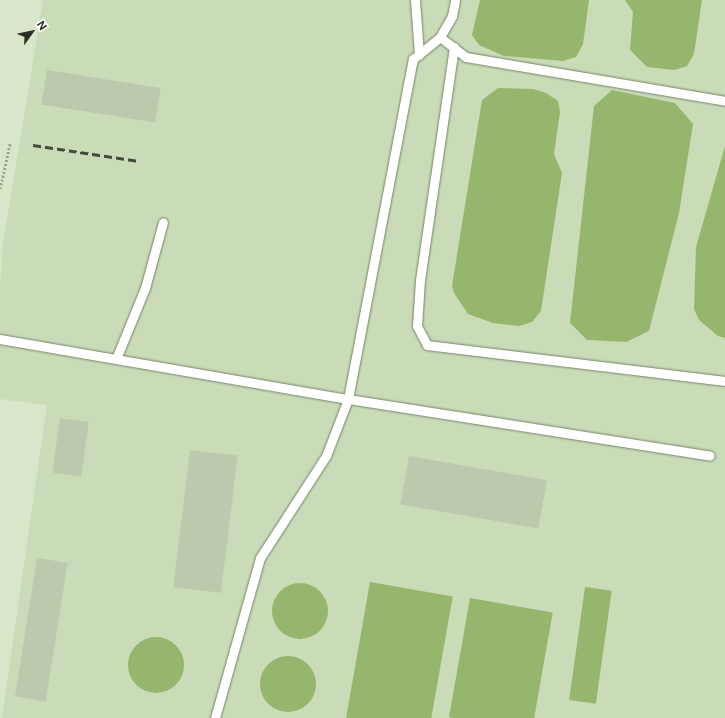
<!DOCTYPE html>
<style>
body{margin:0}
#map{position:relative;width:725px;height:718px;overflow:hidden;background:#d8e6c9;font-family:"Public Sans",sans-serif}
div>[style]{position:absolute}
.built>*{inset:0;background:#cadbb8}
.forest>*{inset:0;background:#96b66d;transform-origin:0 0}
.round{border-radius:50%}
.building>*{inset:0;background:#bcc9ad;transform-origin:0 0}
.path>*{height:2.5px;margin-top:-1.25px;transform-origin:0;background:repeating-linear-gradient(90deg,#9aa58e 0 2px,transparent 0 4px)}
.roads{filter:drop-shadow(0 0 1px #778469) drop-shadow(0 0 1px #778469)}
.lane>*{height:9px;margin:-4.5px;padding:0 4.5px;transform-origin:4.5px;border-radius:4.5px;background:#fff}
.rail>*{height:3px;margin-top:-1.5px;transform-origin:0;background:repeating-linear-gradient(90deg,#444a3c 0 8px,transparent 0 12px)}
span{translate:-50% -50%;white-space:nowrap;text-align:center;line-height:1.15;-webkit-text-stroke:3.5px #fff;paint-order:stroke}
.north{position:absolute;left:12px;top:12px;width:40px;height:40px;-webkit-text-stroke:3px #fff;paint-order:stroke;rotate:57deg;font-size:11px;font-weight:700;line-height:16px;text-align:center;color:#2b3025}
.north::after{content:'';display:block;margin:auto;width:14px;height:18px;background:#2b3025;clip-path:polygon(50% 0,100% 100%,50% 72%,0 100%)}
</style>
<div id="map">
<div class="built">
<i style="clip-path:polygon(43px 0,725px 0,725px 718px,2px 718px,47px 405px,0 399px,0 287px,3px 244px)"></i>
</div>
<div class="forest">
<i style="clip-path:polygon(480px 0,589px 0,583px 44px,576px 57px,563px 61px,504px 56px,479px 45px,472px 35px)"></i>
<i style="clip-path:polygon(625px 0,702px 0,694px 54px,687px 66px,674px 70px,647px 67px,630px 50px,633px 12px)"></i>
<i style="clip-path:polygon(498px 88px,533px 89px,546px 93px,558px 101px,560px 112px,554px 154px,562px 173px,541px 311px,532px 322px,520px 326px,493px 323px,468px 314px,454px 293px,452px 286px,482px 100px)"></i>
<i style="clip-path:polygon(612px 90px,675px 103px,693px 124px,679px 213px,649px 331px,626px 342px,587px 340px,570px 323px,594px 106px)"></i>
<i style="clip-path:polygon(725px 146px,725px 338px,718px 336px,699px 320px,694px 309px,696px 247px)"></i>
<i style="left:370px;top:582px;width:84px;height:138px;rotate:10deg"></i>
<i class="round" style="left:272px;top:583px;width:56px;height:56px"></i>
<i style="left:585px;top:587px;width:27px;height:114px;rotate:8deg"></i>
<i style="left:470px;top:598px;width:84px;height:121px;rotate:10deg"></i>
<i class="round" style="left:128px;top:637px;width:56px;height:56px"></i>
<i class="round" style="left:260px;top:656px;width:56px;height:56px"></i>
</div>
<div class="building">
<i style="left:47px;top:70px;width:115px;height:35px;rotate:9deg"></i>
<i style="left:60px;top:418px;width:29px;height:55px;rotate:8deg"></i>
<i style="left:190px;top:450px;width:48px;height:138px;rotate:7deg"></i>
<i style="left:409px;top:456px;width:140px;height:49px;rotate:10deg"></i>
<i style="left:37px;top:558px;width:31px;height:140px;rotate:9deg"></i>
</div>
<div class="path">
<i style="left:0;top:189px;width:47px;rotate:-77.7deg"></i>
</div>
<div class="roads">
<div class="lane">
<i style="left:415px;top:0;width:55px;rotate:85.8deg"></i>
<i style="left:440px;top:37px;width:33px;rotate:38deg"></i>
<i style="left:466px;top:57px;width:263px;rotate:9.6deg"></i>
<i style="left:454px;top:47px;width:235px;rotate:98.3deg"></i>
<i style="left:420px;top:280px;width:46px;rotate:93.7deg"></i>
<i style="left:417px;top:326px;width:21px;rotate:62deg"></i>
<i style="left:427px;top:345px;width:300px;rotate:6.9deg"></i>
<i style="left:0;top:339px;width:353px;rotate:9.8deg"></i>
<i style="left:348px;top:399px;width:366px;rotate:8.9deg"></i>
<i style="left:116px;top:359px;width:77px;rotate:-67.8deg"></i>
<i style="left:145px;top:288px;width:68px;rotate:-74.7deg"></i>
<i style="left:215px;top:718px;width:166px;rotate:-74.3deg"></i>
<i style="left:260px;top:558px;width:121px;rotate:-57.1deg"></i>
<i style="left:326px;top:456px;width:61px;rotate:-68.9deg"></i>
<i style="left:348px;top:399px;width:346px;rotate:-79.2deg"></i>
<i style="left:413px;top:59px;width:35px;rotate:-39deg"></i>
<i style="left:440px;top:37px;width:24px;rotate:-60deg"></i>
<i style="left:452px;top:16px;width:16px;rotate:-79deg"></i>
</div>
</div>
<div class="rail">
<i style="left:33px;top:145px;width:107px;rotate:8.6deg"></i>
</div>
<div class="north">N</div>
</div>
